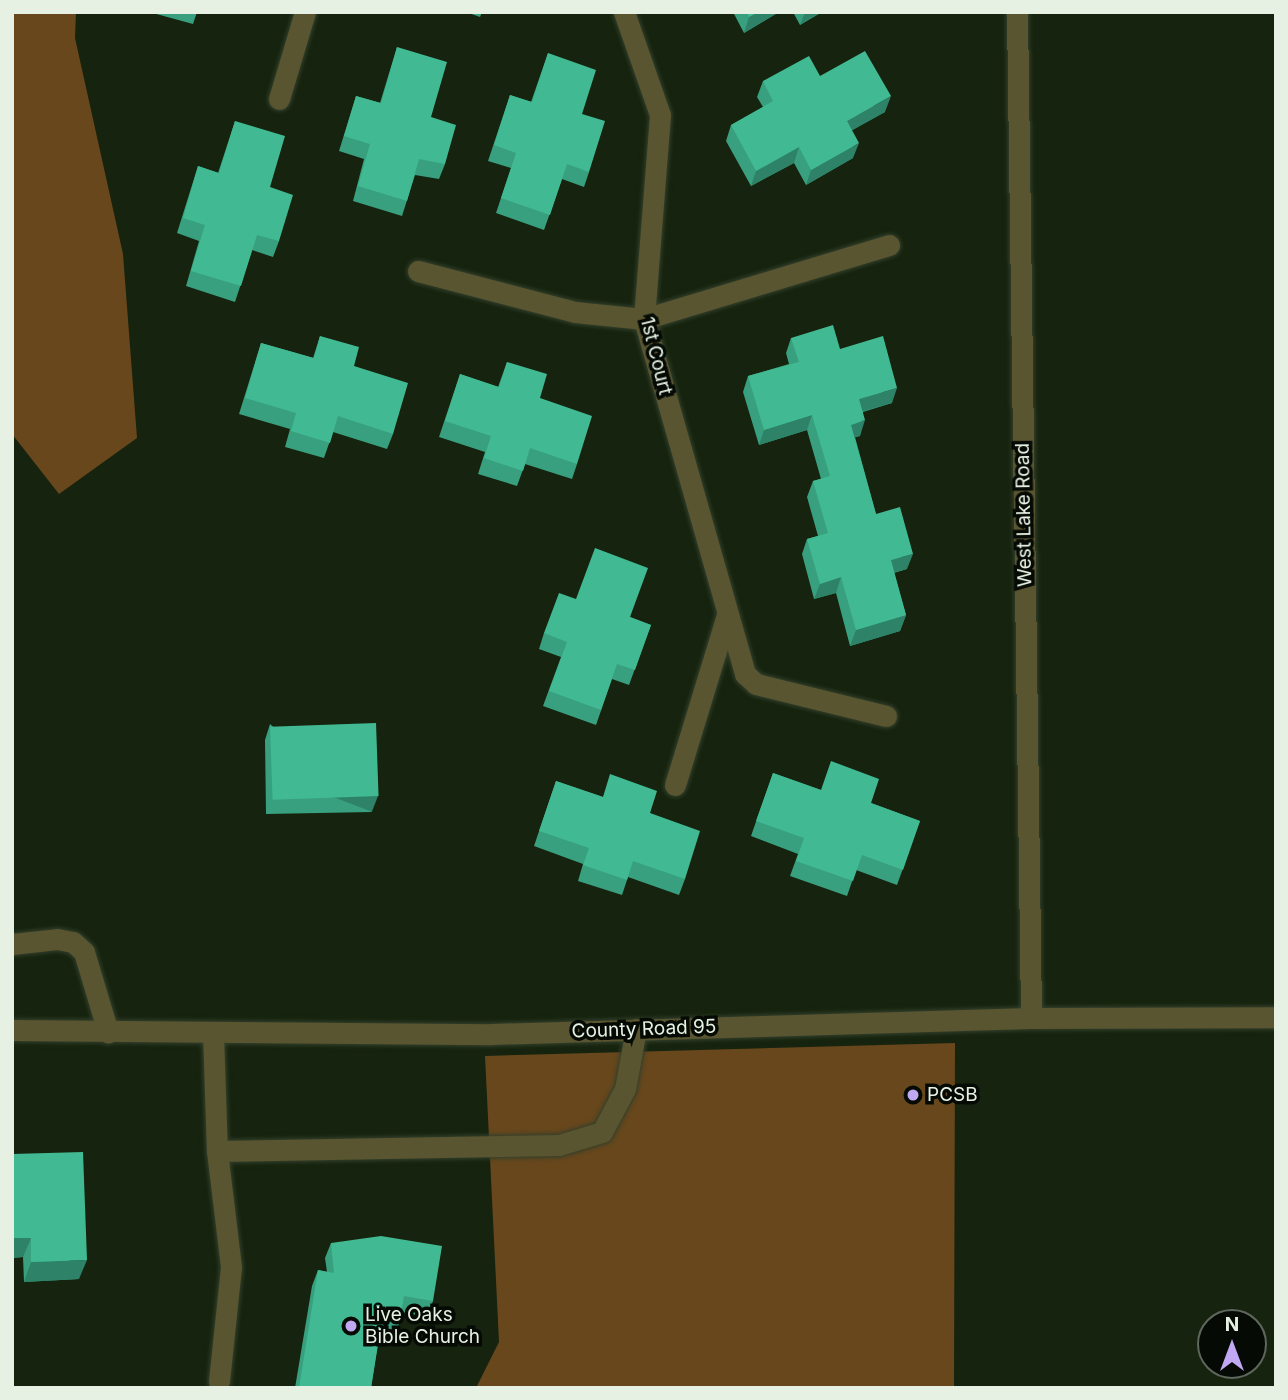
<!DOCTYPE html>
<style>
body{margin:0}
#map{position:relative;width:1288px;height:1400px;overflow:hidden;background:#16230e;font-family:Inter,sans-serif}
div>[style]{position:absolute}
.forest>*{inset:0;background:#68471c}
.roads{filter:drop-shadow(0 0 2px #33402c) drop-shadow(0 0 2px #33402c)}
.minor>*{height:21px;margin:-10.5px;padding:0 10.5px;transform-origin:10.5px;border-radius:10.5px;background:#595530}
.wall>*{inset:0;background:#38a07e}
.shaded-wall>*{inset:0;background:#2e8267;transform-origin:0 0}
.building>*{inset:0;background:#41ba93;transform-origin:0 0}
.dots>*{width:19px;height:19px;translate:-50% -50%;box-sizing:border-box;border:4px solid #050b04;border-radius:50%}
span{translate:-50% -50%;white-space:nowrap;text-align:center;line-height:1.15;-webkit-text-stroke:7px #050b04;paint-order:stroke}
.street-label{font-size:19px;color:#e7f1e3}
.poi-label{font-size:19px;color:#e7f1e3}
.left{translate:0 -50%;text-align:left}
.frame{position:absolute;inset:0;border:14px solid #e7f1e3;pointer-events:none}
.north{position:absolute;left:1197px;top:1309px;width:70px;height:70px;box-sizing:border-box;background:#050b04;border:2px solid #5f675d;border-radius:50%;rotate:0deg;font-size:19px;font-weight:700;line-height:28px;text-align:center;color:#e7f1e3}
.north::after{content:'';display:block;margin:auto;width:24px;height:32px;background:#c0a8f3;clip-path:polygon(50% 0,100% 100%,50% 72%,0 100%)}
</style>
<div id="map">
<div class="forest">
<i style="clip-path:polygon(12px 12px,76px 12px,75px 38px,123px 254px,137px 438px,59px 494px,12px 434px)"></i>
<i style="clip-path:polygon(955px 1043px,954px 1388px,476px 1388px,499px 1342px,485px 1056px)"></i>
</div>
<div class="roads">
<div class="minor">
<i style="left:624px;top:12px;width:109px;rotate:70.7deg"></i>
<i style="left:660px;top:115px;width:205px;rotate:94.5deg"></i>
<i style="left:644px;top:319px;width:369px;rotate:74.1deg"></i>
<i style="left:745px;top:674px;width:15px;rotate:42deg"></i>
<i style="left:756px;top:684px;width:134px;rotate:13.8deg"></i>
<i style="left:1017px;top:12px;width:1006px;rotate:89.2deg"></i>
<i style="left:279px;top:99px;width:91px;rotate:-73.4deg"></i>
<i style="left:418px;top:271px;width:162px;rotate:14.6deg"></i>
<i style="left:575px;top:312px;width:69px;rotate:5.8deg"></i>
<i style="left:644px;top:319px;width:256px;rotate:-16.8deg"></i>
<i style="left:675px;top:785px;width:178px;rotate:-73deg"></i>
<i style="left:12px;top:944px;width:45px;rotate:-6.3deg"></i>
<i style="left:57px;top:939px;width:16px;rotate:11deg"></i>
<i style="left:73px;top:942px;width:15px;rotate:42deg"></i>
<i style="left:84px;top:952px;width:84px;rotate:73.3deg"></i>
<i style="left:12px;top:1030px;width:479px;rotate:0.5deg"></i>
<i style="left:491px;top:1034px;width:540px;rotate:-1.7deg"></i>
<i style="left:1031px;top:1018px;width:245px;rotate:-0.2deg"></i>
<i style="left:213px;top:1033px;width:118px;rotate:88.1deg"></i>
<i style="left:217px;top:1151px;width:117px;rotate:83.1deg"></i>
<i style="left:231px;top:1267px;width:115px;rotate:96deg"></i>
<i style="left:217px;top:1151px;width:342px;rotate:-1deg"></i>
<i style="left:559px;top:1145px;width:45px;rotate:-16.8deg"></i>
<i style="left:602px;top:1132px;width:49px;rotate:-61.9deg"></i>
<i style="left:625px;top:1089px;width:61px;rotate:-79.6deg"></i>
</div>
</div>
<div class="wall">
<i style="clip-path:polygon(149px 12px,197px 12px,193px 24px)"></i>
<i style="clip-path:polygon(466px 12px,482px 12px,480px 17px)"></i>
<i style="clip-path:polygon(733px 12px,779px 12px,744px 33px)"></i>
<i style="clip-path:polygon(793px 12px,822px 12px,800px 25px)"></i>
<i style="clip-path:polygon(397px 47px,431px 117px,445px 164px,439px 179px,415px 175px,402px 216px,353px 201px,364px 159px,339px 151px,356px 96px,380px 103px)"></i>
<i style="clip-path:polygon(548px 53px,582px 114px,589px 172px,584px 187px,562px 179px,544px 230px,496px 213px,511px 168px,488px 161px,510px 95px,531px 102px)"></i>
<i style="clip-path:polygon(820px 76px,885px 112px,852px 130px,853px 158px,806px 185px,794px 163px,751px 186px,726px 141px,731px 125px,763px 107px,757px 97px,763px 81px)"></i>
<i style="clip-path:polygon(235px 121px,270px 187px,279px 241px,273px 257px,252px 250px,235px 302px,186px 286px,199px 241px,177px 233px,198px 166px,218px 173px)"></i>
<i style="clip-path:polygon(320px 336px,354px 366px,393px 434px,387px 449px,333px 432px,324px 458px,285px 447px,290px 429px,239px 414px,261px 343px,313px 358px)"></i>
<i style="clip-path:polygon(791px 338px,840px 349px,892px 403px,863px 412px,860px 436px,855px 437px,876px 514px,907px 569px,894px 573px,906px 615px,900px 631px,850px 646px,836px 593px,814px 599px,802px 554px,807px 539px,818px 536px,807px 497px,813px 481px,821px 479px,807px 430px,759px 445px,743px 392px,748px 376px,789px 364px,786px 353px)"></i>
<i style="clip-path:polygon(507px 362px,540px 398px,577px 464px,572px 479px,525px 464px,517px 486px,478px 474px,485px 452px,439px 437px,460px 374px,498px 387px)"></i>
<i style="clip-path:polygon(630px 617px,651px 625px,629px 685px,612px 679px,596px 725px,543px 706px,561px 657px,539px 649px,544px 633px)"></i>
<i style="clip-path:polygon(270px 724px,372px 812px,266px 814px,265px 740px)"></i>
<i style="clip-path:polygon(773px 773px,821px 790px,871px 803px,920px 821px,897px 885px,856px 870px,847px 896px,790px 876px,798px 854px,751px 836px)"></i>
<i style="clip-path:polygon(556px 781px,650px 813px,685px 879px,679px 895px,628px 877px,622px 895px,578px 881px,583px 864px,534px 846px)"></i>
<i style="clip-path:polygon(12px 1154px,79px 1279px,24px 1282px,23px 1257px,12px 1258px)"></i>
<i style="clip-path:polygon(331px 1243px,433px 1301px,427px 1317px,401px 1312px,399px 1324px,394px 1339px,379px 1336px,371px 1388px,295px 1388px,312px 1286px,318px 1270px,327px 1272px,325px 1258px)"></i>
</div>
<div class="shaded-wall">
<i style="clip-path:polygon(758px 12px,779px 12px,744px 33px,749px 17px)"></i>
<i style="clip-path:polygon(805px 12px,822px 12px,800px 25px)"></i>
<i style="clip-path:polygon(891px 96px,885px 112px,842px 136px,847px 121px)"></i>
<i style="clip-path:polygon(859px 143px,853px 158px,806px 185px,811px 170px)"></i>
<i style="clip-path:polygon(799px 147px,794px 163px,751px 186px,756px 171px)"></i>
<i style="clip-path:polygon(897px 388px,892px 403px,853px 414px,859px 399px)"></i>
<i style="clip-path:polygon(812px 415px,807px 430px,759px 445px,764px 430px)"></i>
<i style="clip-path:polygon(865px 420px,860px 436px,846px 440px,851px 425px)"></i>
<i style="clip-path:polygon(913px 554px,907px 569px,885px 575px,891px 560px)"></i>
<i style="clip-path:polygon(841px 577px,836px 593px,814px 599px,820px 584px)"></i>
<i style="clip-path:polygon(906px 615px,900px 631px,850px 646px,856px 630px)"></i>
<i style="left:378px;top:796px;width:17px;height:107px;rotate:111deg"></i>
<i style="clip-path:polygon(12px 1238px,31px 1238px,23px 1257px,12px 1258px)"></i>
<i style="clip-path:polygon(87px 1260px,79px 1279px,24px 1282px,31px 1262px)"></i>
</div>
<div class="building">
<i style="clip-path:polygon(747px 12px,758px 12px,749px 17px)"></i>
<i style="clip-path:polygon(397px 47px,447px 62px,431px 117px,456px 125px,445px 164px,419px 159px,407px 201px,358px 186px,370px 144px,344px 136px,356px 96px,381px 103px)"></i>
<i style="clip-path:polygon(865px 51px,891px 96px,847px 121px,859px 143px,811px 170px,799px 147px,756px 171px,731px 125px,773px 101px,763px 81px,809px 56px,820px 76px)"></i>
<i style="clip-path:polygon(548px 53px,596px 70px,582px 114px,605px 121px,589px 172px,567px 164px,550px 215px,501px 198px,516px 153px,494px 145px,510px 95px,532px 102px)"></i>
<i style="clip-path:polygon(235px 121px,285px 136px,270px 187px,293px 195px,279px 241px,257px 235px,241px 286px,191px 271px,205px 225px,183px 218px,198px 166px,219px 173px)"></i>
<i style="clip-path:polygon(833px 325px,840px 349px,883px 336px,897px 388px,859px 399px,865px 420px,851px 425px,876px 514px,900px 507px,913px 554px,891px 560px,906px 615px,856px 630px,841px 577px,820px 584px,807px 539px,828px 533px,813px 481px,830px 476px,812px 415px,764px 430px,748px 376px,799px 362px,791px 338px)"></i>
<i style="clip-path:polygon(320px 336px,359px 347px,354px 366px,408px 383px,393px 434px,338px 416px,330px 443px,291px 431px,296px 413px,245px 398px,261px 343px,314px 358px)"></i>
<i style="clip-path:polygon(507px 362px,547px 374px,540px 398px,592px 416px,577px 464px,530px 448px,523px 471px,484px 458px,491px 436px,445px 421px,460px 374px,499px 387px)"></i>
<i style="clip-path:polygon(595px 548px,648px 568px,630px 617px,651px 625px,635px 670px,617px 664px,601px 710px,549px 691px,567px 642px,544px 633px,559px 593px,576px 599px)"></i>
<i style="left:376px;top:723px;width:73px;height:106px;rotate:88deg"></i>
<i style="clip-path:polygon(831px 761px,879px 779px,871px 803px,920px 821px,903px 870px,862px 855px,853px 881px,796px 861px,804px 838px,756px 821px,773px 773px,821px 790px)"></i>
<i style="clip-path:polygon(610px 774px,657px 791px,650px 813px,700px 831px,685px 879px,633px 861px,627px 880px,583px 865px,589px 848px,539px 831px,556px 781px,603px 797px)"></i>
<i style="clip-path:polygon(83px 1152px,87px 1260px,31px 1262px,31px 1238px,12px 1238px,12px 1154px)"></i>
<i style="clip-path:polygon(381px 1236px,442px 1246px,433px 1301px,404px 1296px,399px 1324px,382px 1320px,371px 1388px,299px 1388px,318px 1270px,334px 1273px,331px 1243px)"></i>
</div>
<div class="dots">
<i style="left:913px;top:1095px;background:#c0a8f3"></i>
<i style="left:351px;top:1326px;background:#c0a8f3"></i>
</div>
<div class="street-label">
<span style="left:656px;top:356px;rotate:76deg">1st Court</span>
<span style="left:1024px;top:515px;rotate:-91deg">West Lake Road</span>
<span style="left:644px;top:1029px;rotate:-2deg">County Road 95</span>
</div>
<div class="poi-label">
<span class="left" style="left:927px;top:1095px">PCSB</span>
<span class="left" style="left:365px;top:1326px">Live Oaks<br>Bible Church</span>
</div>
<div class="frame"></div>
<div class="north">N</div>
</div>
